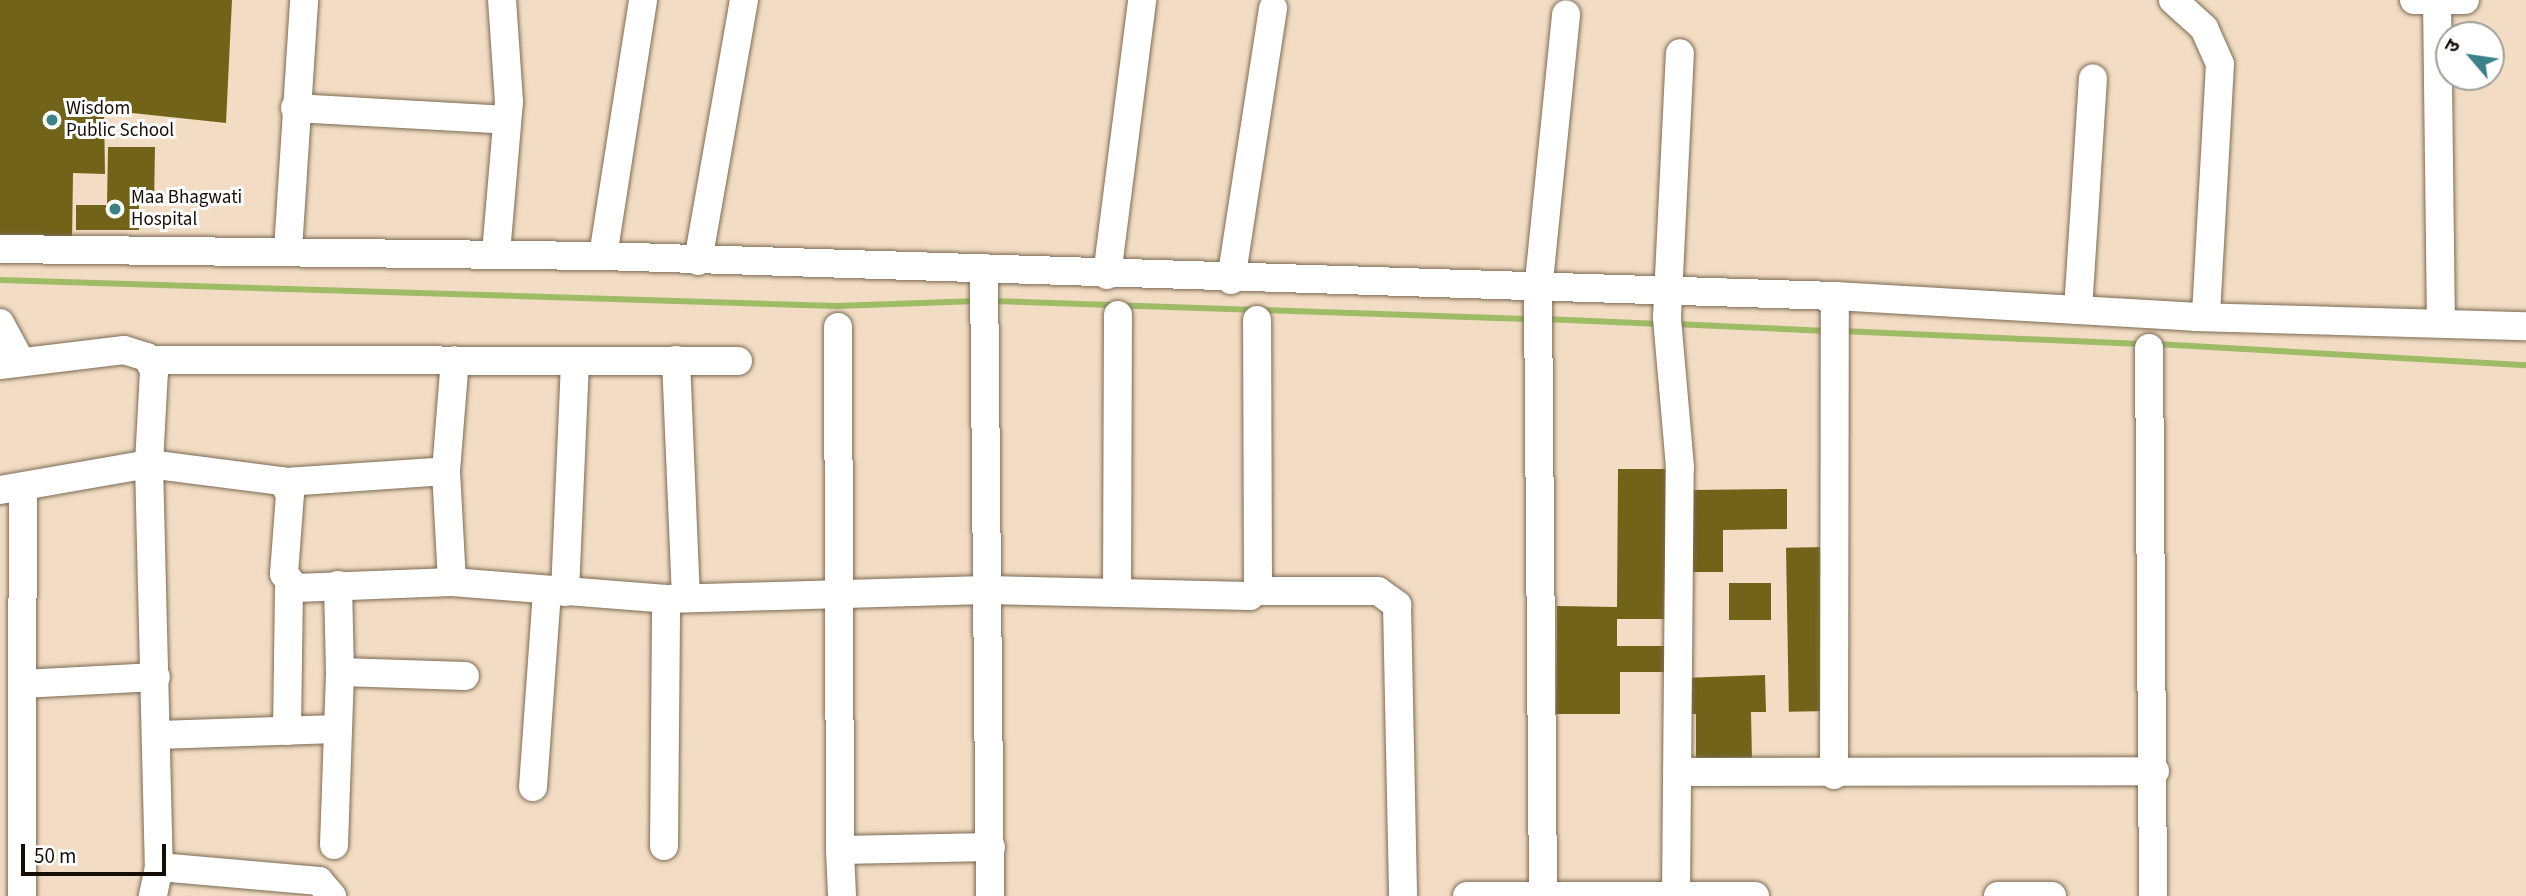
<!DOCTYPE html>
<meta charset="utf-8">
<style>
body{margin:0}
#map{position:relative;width:2526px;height:896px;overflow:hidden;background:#f2ddc4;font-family:"Source Sans 3","Noto Sans Devanagari",sans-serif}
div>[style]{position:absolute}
.stream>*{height:6px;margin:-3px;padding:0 3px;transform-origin:3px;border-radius:3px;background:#9ebc66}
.building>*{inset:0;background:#716418;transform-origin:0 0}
.roads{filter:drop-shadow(0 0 2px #7c6a53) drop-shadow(0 0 2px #7c6a53)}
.minor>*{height:28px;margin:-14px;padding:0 14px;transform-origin:14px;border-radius:14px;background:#fff}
.dots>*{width:19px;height:19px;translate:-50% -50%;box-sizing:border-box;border:4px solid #fff;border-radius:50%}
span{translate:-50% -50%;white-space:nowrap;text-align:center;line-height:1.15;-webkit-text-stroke:6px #fff;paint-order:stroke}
.poi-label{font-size:19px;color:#150e06}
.left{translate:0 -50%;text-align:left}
.north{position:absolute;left:2435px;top:21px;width:70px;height:70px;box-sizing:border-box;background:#fff;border:2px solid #a19f9b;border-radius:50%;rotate:299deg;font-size:19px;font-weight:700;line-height:28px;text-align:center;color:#150e06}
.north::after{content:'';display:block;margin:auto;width:24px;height:32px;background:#398287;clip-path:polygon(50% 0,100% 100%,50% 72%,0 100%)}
.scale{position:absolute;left:21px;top:844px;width:145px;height:32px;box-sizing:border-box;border:4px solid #150e06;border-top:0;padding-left:9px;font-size:21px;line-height:24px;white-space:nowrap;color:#150e06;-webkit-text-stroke:5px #fff;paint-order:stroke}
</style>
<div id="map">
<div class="stream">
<i style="left:0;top:280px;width:837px;rotate:1.78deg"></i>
<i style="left:837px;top:306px;width:141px;rotate:-2deg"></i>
<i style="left:992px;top:301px;width:538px;rotate:1.92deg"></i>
<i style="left:1545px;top:319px;width:115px;rotate:2.5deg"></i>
<i style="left:1674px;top:324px;width:153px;rotate:2.6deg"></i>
<i style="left:1842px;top:331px;width:300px;rotate:2.5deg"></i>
<i style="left:2157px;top:344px;width:370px;rotate:3.3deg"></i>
</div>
<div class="building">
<i style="clip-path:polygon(0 0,232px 0,226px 123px,104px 110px,105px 174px,73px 173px,72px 242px,0 237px)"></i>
<i style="clip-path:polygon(108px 147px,155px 147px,154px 204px,139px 203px,139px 230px,76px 230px,76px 205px,107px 205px)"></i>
<i style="clip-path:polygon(1618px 469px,1676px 469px,1676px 619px,1617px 619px,1617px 646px,1673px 646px,1673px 672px,1620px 672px,1620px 714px,1556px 714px,1557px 606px,1617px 607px)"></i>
<i style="clip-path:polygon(1787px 489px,1787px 529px,1723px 530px,1723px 572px,1690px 572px,1689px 490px)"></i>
<i style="left:1827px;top:547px;width:164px;height:41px;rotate:89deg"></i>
<i style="left:1771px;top:583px;width:37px;height:42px;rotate:90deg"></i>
<i style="clip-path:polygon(1765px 675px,1766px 712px,1751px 712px,1752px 760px,1696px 761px,1696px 714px,1683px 714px,1682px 678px)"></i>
</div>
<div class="roads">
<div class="minor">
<i style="left:2173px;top:0;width:42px;rotate:42.1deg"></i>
<i style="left:2204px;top:28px;width:39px;rotate:66deg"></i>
<i style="left:2220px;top:64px;width:253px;rotate:93.2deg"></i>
<i style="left:2414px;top:0;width:51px"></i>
<i style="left:2437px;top:0;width:323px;rotate:89.3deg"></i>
<i style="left:295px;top:108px;width:212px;rotate:3.2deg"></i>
<i style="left:0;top:249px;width:603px;rotate:0.67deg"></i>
<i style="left:603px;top:256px;width:1233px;rotate:1.86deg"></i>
<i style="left:1835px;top:296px;width:360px;rotate:3.3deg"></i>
<i style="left:2194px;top:317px;width:332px;rotate:1.6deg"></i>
<i style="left:288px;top:250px;width:251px;rotate:-86.3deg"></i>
<i style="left:496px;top:253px;width:152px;rotate:-85.1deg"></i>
<i style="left:509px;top:102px;width:102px;rotate:-93.9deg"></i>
<i style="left:603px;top:256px;width:259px;rotate:-81.1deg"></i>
<i style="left:698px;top:261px;width:265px;rotate:-80deg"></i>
<i style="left:984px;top:271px;width:625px;rotate:89.45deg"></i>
<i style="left:1107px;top:275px;width:277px;rotate:-82.7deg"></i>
<i style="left:1231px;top:280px;width:275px;rotate:-81.2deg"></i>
<i style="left:2078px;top:310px;width:232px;rotate:-86.3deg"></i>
<i style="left:0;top:323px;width:44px;rotate:61.7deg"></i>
<i style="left:838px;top:327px;width:523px;rotate:89.78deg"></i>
<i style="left:840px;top:850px;width:151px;rotate:-1.1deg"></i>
<i style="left:2149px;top:348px;width:548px;rotate:89.58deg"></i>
<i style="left:151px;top:360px;width:587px;rotate:0.1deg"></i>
<i style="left:676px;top:360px;width:237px;rotate:87.6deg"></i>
<i style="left:0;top:365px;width:125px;rotate:-6.9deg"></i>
<i style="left:124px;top:350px;width:24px;rotate:17deg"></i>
<i style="left:147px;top:357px;width:16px;rotate:63deg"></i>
<i style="left:154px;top:371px;width:93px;rotate:93.1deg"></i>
<i style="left:149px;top:464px;width:403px;rotate:88.6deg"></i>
<i style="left:159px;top:867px;width:30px;rotate:102deg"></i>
<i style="left:286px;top:482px;width:160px;rotate:-3.9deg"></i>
<i style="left:0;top:490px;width:151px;rotate:-9.9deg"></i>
<i style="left:149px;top:464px;width:134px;rotate:7.3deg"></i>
<i style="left:282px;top:481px;width:15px;rotate:58deg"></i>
<i style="left:290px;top:494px;width:80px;rotate:94.3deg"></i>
<i style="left:284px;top:574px;width:18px;rotate:49deg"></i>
<i style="left:296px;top:588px;width:156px;rotate:-2.2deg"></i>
<i style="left:452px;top:582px;width:215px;rotate:4.5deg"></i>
<i style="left:666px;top:599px;width:320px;rotate:-1.6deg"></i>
<i style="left:986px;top:590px;width:264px;rotate:1.3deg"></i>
<i style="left:1250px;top:596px;width:11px;rotate:-45deg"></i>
<i style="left:1258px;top:588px;width:268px;rotate:-90.2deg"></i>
<i style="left:452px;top:582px;width:111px;rotate:-93.1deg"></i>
<i style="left:446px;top:471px;width:111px;rotate:-85.4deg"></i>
<i style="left:338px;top:585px;width:87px;rotate:88.7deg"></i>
<i style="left:340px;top:672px;width:125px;rotate:1.8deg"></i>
<i style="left:1257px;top:591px;width:121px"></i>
<i style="left:1378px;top:591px;width:24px;rotate:36deg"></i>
<i style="left:1397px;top:605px;width:291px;rotate:88.8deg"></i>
<i style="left:565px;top:592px;width:230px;rotate:-87.5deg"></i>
<i style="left:1117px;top:593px;width:278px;rotate:-89.8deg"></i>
<i style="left:22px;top:684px;width:134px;rotate:-3deg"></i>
<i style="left:287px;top:731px;width:146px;rotate:-89.2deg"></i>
<i style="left:157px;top:735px;width:180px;rotate:-1.9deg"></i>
<i style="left:1678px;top:772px;width:477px;rotate:-0.1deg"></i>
<i style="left:1834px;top:775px;width:479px;rotate:-89.9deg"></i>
<i style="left:533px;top:787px;width:195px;rotate:-85.9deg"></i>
<i style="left:334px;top:845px;width:173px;rotate:-88deg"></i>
<i style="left:664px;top:846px;width:247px;rotate:-89.5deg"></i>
<i style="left:840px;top:850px;width:46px;rotate:87.5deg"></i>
<i style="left:159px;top:867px;width:161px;rotate:5deg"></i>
<i style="left:319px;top:881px;width:20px;rotate:49deg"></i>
<i style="left:1543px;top:893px;width:602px;rotate:-90.48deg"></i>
<i style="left:1538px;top:291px;width:278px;rotate:-84.2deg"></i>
<i style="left:1676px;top:895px;width:428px;rotate:-89.5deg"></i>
<i style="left:1680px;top:467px;width:151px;rotate:-95deg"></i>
<i style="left:1667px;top:317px;width:264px;rotate:-87.2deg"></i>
<i style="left:22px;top:896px;width:409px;rotate:-89.9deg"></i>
<i style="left:1467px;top:896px;width:288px"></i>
<i style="left:1998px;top:896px;width:54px"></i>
</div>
</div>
<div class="dots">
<i style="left:52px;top:120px;background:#398287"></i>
<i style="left:115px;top:209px;background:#398287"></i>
</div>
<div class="poi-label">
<span class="left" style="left:66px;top:120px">Wisdom<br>Public School</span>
<span class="left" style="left:131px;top:209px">Maa Bhagwati<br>Hospital</span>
</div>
<div class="north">उ</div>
<div class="scale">50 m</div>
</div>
